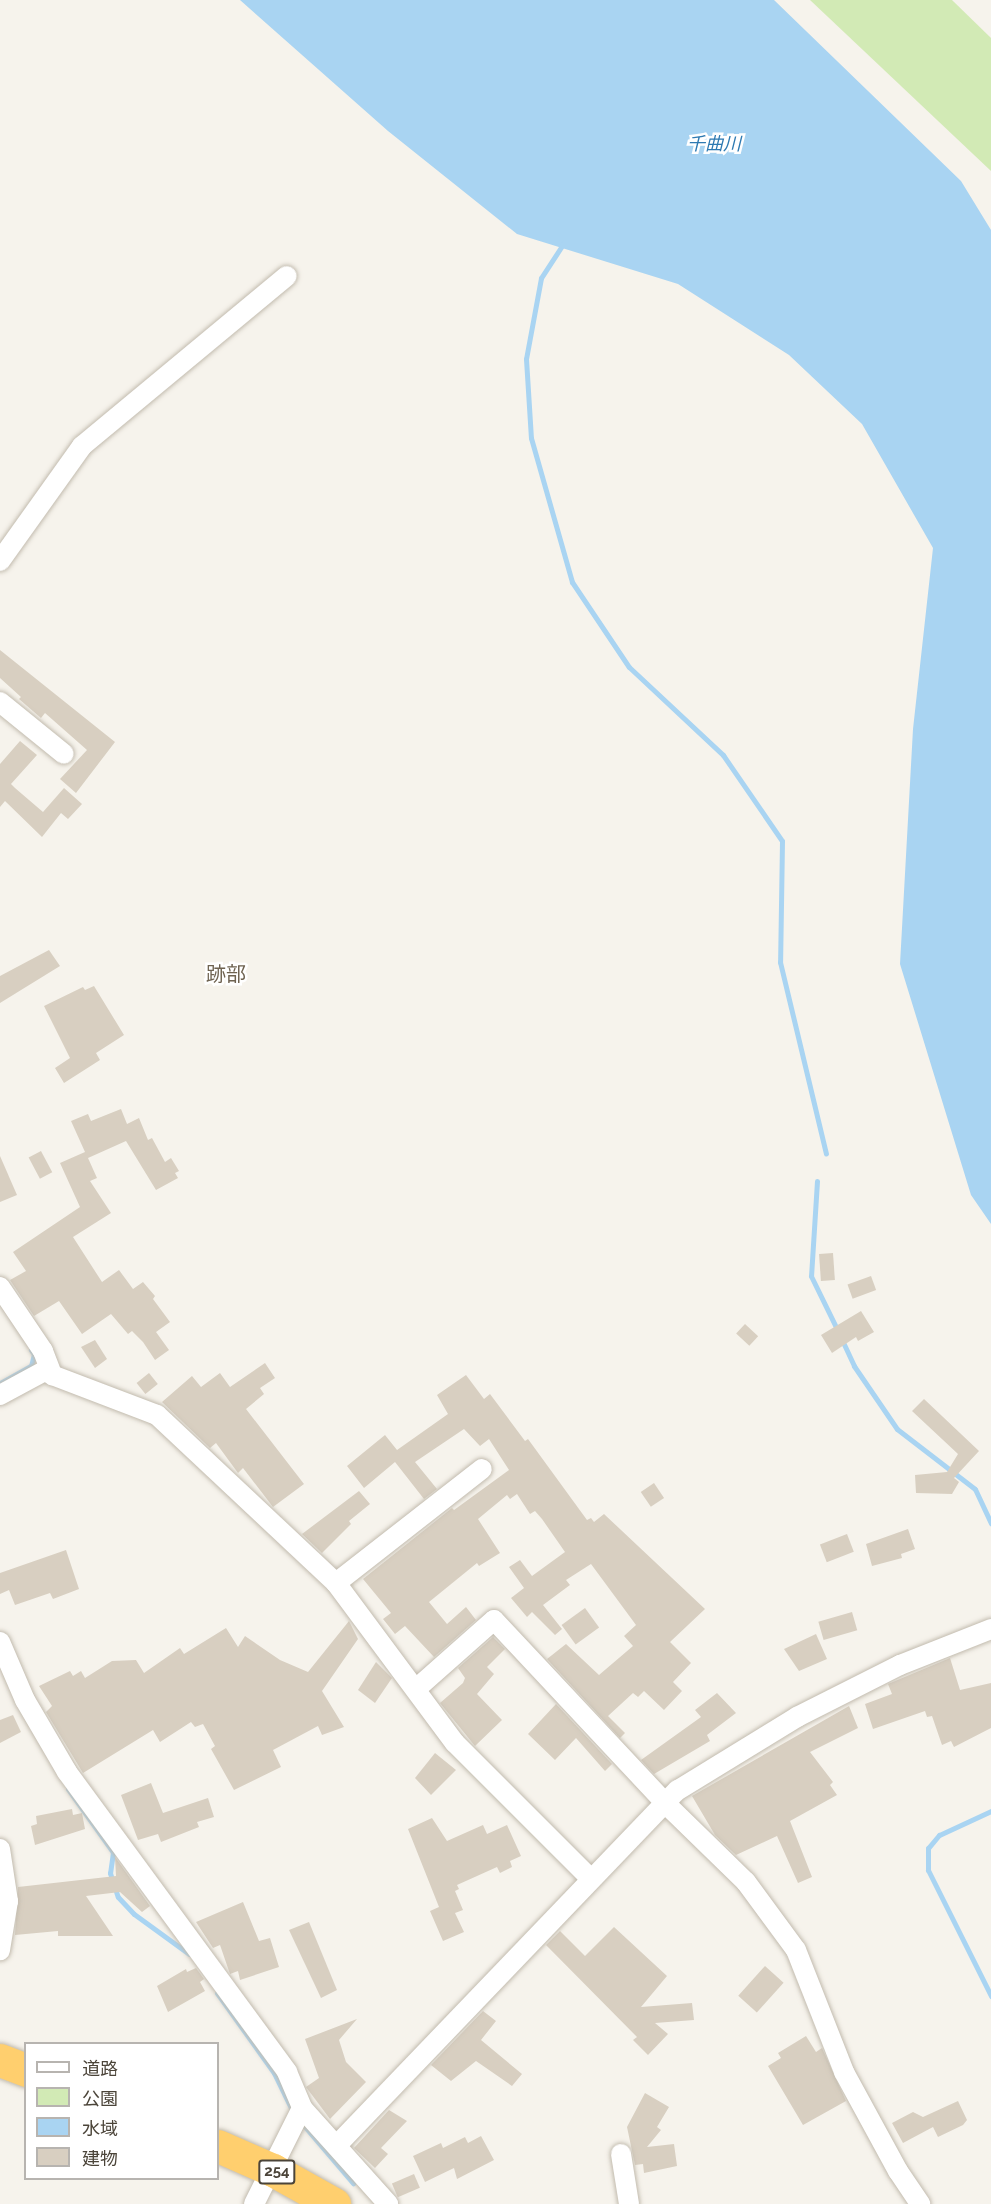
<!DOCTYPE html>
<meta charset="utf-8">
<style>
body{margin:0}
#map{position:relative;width:991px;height:2204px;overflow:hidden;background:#f6f3ec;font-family:Raleway,"Noto Sans JP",sans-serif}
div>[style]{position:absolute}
.green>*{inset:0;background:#d2eab5}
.water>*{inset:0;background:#a9d4f2}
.stream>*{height:5px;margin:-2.5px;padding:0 2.5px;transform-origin:2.5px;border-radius:2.5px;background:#a9d4f2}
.building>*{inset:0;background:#d8cfc1;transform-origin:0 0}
.roads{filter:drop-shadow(0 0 2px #c2bbae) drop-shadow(0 0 2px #c2bbae)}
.street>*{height:20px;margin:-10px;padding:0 10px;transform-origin:10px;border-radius:10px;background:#fff}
.highway>*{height:33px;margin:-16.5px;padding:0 16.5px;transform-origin:16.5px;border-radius:16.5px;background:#ffcf6e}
span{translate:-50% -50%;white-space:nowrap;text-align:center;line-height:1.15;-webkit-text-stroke:5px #fff;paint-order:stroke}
.shield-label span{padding:2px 4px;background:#fff;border:2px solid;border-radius:4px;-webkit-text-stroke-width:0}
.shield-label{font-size:15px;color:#4b4439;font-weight:700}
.water-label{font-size:18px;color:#2e7ab2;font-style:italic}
.quarter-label{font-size:20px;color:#6e6250}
.legend{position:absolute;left:24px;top:2042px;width:195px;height:138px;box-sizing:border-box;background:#fff;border:2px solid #b7b4b0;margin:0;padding:8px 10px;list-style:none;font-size:18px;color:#4b4439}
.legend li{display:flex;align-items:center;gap:12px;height:30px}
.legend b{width:30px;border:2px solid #b7b4b0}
</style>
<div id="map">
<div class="green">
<i style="clip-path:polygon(810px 0,952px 0,991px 38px,991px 171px)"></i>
</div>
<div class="water">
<i style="clip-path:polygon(240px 0,774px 0,961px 181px,991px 230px,991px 1224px,971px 1195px,900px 964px,913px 729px,933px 548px,862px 424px,789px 355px,678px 284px,517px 234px,388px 131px)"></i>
</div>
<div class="stream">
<i style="left:565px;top:241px;width:44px;rotate:123deg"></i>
<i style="left:541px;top:278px;width:82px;rotate:100.5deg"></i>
<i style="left:526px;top:359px;width:79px;rotate:86.4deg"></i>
<i style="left:531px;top:438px;width:150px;rotate:74.1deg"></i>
<i style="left:572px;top:582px;width:102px;rotate:56.2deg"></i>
<i style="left:629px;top:667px;width:129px;rotate:43.1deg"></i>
<i style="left:723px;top:755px;width:104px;rotate:55.5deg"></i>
<i style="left:782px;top:841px;width:121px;rotate:90.9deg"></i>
<i style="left:780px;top:962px;width:197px;rotate:76.5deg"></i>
<i style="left:817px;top:1181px;width:95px;rotate:93.6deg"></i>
<i style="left:811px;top:1276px;width:61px;rotate:63.9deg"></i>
<i style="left:842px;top:1340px;width:29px;rotate:65deg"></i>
<i style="left:854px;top:1366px;width:76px;rotate:55.7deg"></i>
<i style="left:897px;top:1429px;width:98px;rotate:37.6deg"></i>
<i style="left:975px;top:1489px;width:38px;rotate:65deg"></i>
<i style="left:0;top:1383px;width:35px;rotate:-29deg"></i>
<i style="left:31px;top:1366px;width:12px;rotate:-76deg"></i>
<i style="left:34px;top:1354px;width:5px;rotate:-127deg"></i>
<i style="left:68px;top:1789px;width:77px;rotate:54.5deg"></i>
<i style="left:113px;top:1852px;width:21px;rotate:98deg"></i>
<i style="left:110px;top:1873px;width:25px;rotate:72deg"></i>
<i style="left:118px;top:1897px;width:23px;rotate:47deg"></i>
<i style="left:134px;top:1914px;width:68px;rotate:36deg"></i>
<i style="left:991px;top:1811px;width:57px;rotate:155.2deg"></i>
<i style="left:939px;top:1835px;width:17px;rotate:130deg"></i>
<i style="left:928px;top:1848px;width:22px;rotate:90deg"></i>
<i style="left:928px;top:1870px;width:141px;rotate:63.4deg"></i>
<i style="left:217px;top:1993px;width:98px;rotate:54.5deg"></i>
<i style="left:274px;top:2073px;width:46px;rotate:64deg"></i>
<i style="left:300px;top:2121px;width:82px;rotate:49.5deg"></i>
</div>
<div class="building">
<i style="clip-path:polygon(0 650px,115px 742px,76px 793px,60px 779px,87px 750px,45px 713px,41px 718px,19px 699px,21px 697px,0 678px)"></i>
<i style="clip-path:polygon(20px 741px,37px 755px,11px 784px,15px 788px,43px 812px,64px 788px,82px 804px,68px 819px,61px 813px,42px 837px,5px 801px,0 807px,0 764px)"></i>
<i style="clip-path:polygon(49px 950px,60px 966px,0 1003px,0 976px)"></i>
<i style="clip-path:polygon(94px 986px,124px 1035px,96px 1053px,100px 1060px,64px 1083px,55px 1068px,70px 1058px,44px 1006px,83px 987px,85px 990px)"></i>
<i style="clip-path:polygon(121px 1109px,127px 1124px,139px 1118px,148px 1140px,152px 1138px,165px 1162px,171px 1158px,179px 1171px,175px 1173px,178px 1178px,156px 1190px,126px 1141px,88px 1158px,97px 1178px,90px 1181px,111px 1213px,73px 1237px,102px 1282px,119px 1270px,133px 1289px,143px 1282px,155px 1296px,153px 1299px,170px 1322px,156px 1332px,169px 1350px,155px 1360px,143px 1342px,132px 1331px,128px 1334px,111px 1314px,82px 1334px,59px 1301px,34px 1316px,10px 1280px,26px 1271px,13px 1252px,80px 1207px,60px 1163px,85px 1152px,71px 1121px,88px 1114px,91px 1121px)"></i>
<i style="left:41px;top:1151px;width:24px;height:14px;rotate:62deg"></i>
<i style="clip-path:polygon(0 1156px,17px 1195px,0 1202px)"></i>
<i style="left:833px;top:1253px;width:27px;height:14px;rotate:86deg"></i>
<i style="left:871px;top:1276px;width:15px;height:25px;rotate:70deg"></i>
<i style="clip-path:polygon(861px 1311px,874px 1332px,858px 1341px,856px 1337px,832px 1353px,821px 1335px)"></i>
<i style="left:745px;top:1324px;width:18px;height:13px;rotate:43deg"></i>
<i style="clip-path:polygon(95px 1340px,107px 1359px,95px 1368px,81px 1347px)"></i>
<i style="clip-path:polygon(265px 1363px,275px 1378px,260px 1388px,264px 1394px,246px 1409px,304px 1484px,273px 1507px,243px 1468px,238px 1473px,216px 1443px,210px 1448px,162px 1402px,192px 1376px,201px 1387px,220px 1373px,230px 1387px)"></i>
<i style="left:149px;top:1373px;width:14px;height:16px;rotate:51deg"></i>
<i style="clip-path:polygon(466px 1375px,484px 1399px,490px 1394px,525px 1441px,528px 1439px,587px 1520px,591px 1518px,594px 1522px,604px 1514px,705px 1609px,670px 1642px,691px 1663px,673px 1682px,682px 1691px,664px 1710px,644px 1691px,638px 1697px,633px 1693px,608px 1716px,625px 1733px,620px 1738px,547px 1659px,566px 1644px,599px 1675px,633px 1646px,624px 1636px,636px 1625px,591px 1564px,566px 1580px,570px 1585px,543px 1605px,562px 1629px,555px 1635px,532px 1612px,527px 1617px,511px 1598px,524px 1588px,509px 1567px,520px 1560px,532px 1576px,565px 1552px,542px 1519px,535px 1511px,530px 1514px,517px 1494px,510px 1499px,507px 1495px,478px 1519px,500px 1553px,479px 1566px,477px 1563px,429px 1602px,447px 1624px,466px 1607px,476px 1620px,434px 1657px,405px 1626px,395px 1634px,383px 1619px,391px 1613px,363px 1579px,452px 1508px,454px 1510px,509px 1470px,489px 1439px,480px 1446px,464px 1429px,415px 1462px,437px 1489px,424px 1499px,395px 1462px,364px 1488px,347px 1466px,385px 1435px,397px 1450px,448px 1414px,437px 1395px)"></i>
<i style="clip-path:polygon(924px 1399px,979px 1451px,954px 1478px,959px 1482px,952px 1494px,916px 1493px,915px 1475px,947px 1472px,958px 1454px,912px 1411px)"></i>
<i style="left:654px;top:1483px;width:18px;height:16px;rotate:56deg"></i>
<i style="clip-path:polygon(359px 1491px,370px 1504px,349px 1521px,351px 1524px,322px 1553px,302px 1534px)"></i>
<i style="clip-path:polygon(908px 1529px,915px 1549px,901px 1554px,902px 1558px,872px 1566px,866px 1544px)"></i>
<i style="left:847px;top:1534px;width:19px;height:29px;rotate:69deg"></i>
<i style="clip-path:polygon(66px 1550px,79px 1589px,53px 1599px,50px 1593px,15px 1605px,9px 1590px,0 1594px,0 1573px)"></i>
<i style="left:585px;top:1608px;width:24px;height:29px;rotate:54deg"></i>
<i style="left:852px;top:1612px;width:19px;height:35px;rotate:74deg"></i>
<i style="clip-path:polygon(349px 1621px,358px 1639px,322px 1691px,344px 1727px,322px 1735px,318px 1726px,273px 1750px,281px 1767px,234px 1790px,211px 1749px,215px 1746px,203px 1724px,195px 1727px,191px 1722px,160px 1742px,153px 1730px,83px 1773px,46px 1712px,52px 1706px,39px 1686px,70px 1671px,73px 1676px,81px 1671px,85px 1678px,112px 1661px,136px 1660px,144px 1673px,180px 1648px,184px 1654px,226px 1628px,238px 1647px,245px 1636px,280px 1660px,308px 1672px)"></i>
<i style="clip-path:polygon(816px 1634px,827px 1659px,799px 1671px,784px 1649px)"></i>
<i style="clip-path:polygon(493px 1637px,505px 1649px,487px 1667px,494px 1674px,477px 1694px,502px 1720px,475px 1746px,440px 1703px,463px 1683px,465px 1678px,458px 1668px)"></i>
<i style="clip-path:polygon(950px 1658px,960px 1690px,991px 1683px,991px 1728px,954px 1747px,951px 1741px,942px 1745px,932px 1716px,927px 1717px,925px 1711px,873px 1729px,865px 1704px,892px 1694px,888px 1684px)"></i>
<i style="clip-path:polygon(376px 1662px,392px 1678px,375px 1703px,358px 1690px)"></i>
<i style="clip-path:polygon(717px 1693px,736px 1713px,707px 1735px,710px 1741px,654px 1774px,641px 1760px,701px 1717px,695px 1710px)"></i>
<i style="clip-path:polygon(556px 1704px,612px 1764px,605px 1771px,576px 1738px,555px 1760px,528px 1734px)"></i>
<i style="clip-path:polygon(849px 1706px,858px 1728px,810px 1752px,833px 1782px,830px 1785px,837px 1795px,790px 1821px,812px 1877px,798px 1883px,777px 1836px,736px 1855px,715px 1835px,692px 1796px)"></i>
<i style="clip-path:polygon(13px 1715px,21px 1732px,0 1743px,0 1720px)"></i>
<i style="clip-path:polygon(435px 1753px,456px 1770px,431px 1795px,415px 1778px)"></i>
<i style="clip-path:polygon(151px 1783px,163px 1813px,208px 1798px,214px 1817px,197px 1822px,199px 1827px,161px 1842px,158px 1834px,138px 1840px,121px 1795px)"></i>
<i style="clip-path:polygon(72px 1809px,73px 1815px,82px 1813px,85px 1829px,35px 1845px,31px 1826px,37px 1824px,36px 1816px)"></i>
<i style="clip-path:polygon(432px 1818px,447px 1841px,483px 1825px,487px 1834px,507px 1825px,521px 1856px,510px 1861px,512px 1867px,500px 1873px,497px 1867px,457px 1885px,459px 1889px,455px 1891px,463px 1910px,455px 1913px,464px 1932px,443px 1941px,430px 1911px,439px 1907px,408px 1829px)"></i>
<i style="clip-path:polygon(115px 1857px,150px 1906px,142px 1912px,120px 1892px,86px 1896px,113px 1936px,58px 1936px,58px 1931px,15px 1935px,18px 1887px,116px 1876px)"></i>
<i style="clip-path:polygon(243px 1902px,259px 1941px,270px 1938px,279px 1967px,240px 1980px,238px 1971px,230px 1974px,220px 1945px,213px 1948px,196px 1922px)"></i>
<i style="clip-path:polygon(309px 1922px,337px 1990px,321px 1998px,289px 1930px)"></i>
<i style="clip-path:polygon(614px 1927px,667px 1976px,641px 2007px,692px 2003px,694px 2020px,655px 2023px,668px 2034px,648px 2055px,633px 2040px,637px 2037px,546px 1945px,560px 1931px,585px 1956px)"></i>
<i style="left:765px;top:1966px;width:25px;height:40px;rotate:42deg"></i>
<i style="clip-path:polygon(196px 1968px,204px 1979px,200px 1982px,205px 1991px,168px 2012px,157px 1986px,186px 1969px,187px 1972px)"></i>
<i style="clip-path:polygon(483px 2011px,496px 2021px,481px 2040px,522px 2074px,512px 2086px,476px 2061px,451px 2081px,431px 2065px)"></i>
<i style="clip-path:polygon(357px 2019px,339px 2040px,346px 2062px,366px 2082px,330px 2119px,306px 2087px,319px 2078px,305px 2039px)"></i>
<i style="clip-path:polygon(806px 2036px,816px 2052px,822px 2048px,846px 2101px,803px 2125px,768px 2066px,781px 2058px,778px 2053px)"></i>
<i style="clip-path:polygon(645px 2093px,669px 2107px,657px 2127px,661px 2130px,647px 2147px,674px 2144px,677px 2166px,644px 2173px,643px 2164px,635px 2165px,627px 2127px)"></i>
<i style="clip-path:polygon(958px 2101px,967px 2120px,963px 2125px,938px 2137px,933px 2127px,903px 2143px,892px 2123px,913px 2112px,923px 2117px)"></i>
<i style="clip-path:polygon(389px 2110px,407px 2121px,381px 2148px,388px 2154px,375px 2168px,354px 2148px)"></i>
<i style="clip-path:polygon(481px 2136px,494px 2160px,457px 2179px,454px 2168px,425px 2182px,413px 2156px,441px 2143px,443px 2148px,465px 2137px,468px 2143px)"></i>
<i style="left:414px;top:2174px;width:15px;height:24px;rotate:67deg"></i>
</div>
<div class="roads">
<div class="street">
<i style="left:0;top:561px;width:141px;rotate:-54.5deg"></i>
<i style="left:82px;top:446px;width:266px;rotate:-39.7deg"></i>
<i style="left:0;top:702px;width:82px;rotate:39.1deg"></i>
<i style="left:0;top:1287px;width:77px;rotate:56.1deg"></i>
<i style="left:43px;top:1351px;width:26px;rotate:69deg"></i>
<i style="left:52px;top:1375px;width:112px;rotate:20.9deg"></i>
<i style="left:157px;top:1415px;width:245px;rotate:43.2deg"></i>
<i style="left:336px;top:1583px;width:199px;rotate:53.4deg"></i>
<i style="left:455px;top:1743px;width:192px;rotate:45deg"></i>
<i style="left:0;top:1395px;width:55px;rotate:-28.4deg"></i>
<i style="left:336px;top:1583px;width:185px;rotate:-38deg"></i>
<i style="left:0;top:1642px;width:63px;rotate:66.7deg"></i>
<i style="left:25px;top:1700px;width:83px;rotate:59.7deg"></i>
<i style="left:67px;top:1772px;width:372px;rotate:53.7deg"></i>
<i style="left:287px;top:2072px;width:39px;rotate:67deg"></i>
<i style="left:302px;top:2108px;width:129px;rotate:48.1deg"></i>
<i style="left:416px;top:1689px;width:104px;rotate:-41.5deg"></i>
<i style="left:494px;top:1620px;width:250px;rotate:46.9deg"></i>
<i style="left:665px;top:1803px;width:113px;rotate:44.3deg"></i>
<i style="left:746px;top:1882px;width:84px;rotate:53.7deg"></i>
<i style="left:796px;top:1950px;width:131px;rotate:68.5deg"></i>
<i style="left:844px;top:2072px;width:113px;rotate:61.4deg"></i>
<i style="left:898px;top:2171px;width:40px;rotate:56deg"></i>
<i style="left:0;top:1849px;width:53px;rotate:81.3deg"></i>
<i style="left:8px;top:1901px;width:50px;rotate:99.3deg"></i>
<i style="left:337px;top:2145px;width:492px;rotate:-46.2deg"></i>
<i style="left:678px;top:1790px;width:140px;rotate:-31.5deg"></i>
<i style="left:797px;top:1717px;width:115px;rotate:-26.8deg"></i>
<i style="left:900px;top:1665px;width:98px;rotate:-21.6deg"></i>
<i style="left:621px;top:2154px;width:51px;rotate:80.9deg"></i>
<i style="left:254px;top:2204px;width:107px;rotate:-63.4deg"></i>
</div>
<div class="highway">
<i style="left:0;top:2060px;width:28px;rotate:21deg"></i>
<i style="left:218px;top:2146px;width:60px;rotate:23.6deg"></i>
<i style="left:273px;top:2170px;width:70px;rotate:29.1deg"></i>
</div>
</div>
<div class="shield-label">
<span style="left:277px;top:2172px">254</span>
</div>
<div class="water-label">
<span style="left:714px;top:144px">千曲川</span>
</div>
<div class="quarter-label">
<span style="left:226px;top:974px">跡部</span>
</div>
<ul class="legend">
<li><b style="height:8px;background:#fff"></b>道路</li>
<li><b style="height:16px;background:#d2eab5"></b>公園</li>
<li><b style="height:16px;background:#a9d4f2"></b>水域</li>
<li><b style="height:16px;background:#d8cfc1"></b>建物</li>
</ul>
</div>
